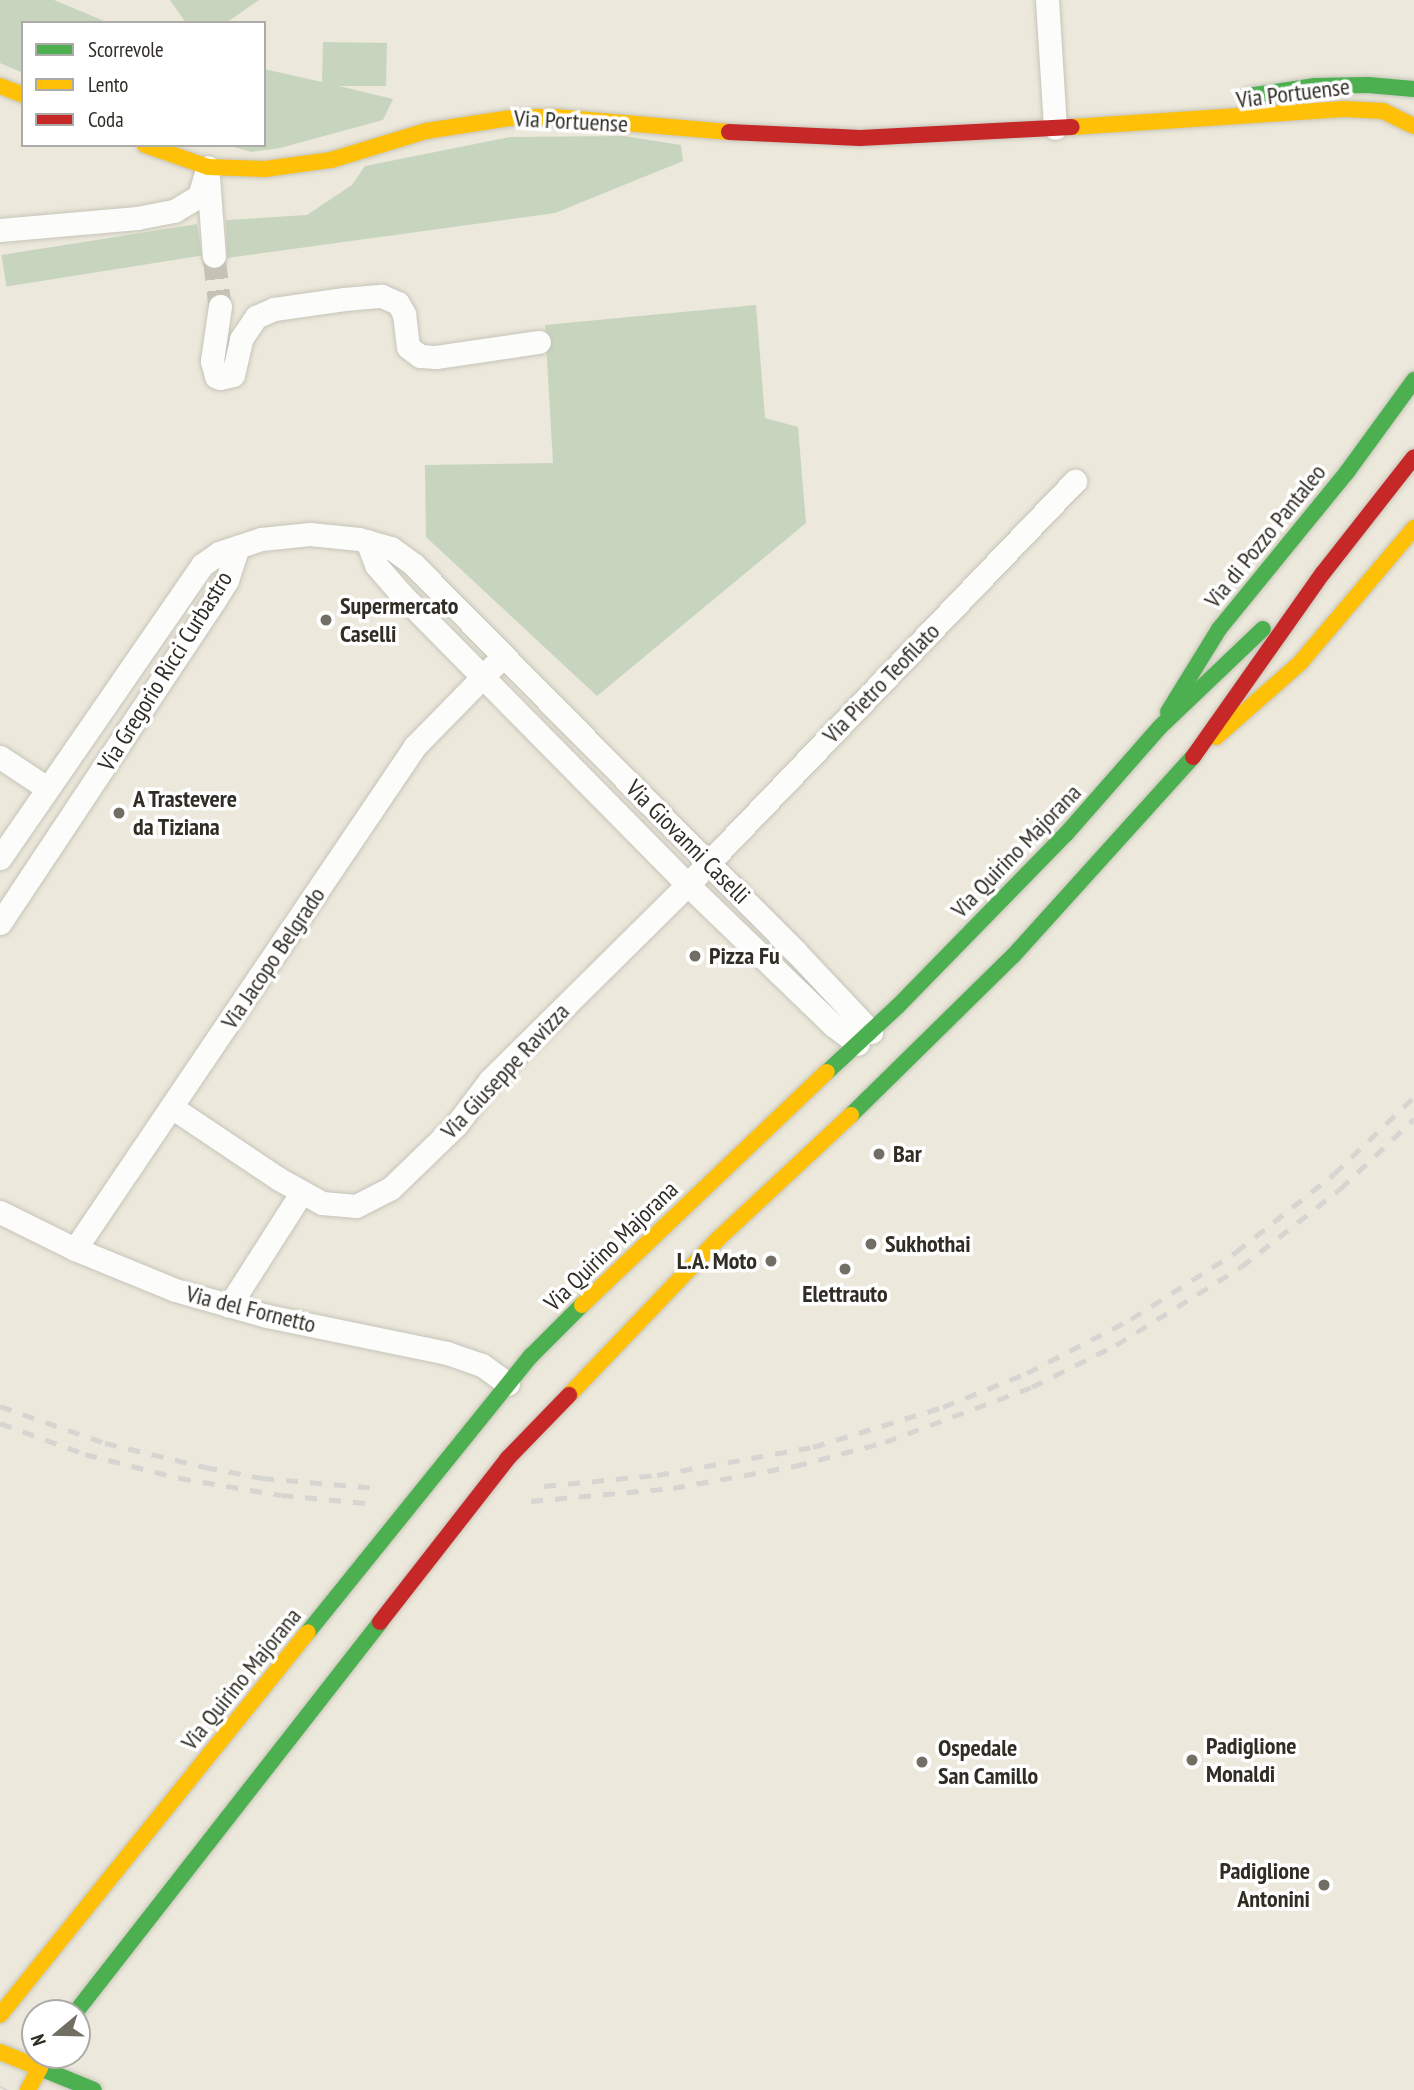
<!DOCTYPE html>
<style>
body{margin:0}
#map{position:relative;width:1414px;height:2090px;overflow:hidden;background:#ece8db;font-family:"PT Sans Narrow",sans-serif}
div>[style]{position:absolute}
.green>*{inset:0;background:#c7d5be;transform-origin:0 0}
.street-tunnel>*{height:23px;margin-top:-11.5px;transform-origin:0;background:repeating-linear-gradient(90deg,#c6c3b6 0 23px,transparent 0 34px)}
.roads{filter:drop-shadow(0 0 2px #c6c4b9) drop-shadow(0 0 2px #c6c4b9)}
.street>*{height:23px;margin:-11.5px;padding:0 11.5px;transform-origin:11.5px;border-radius:11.5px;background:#fcfcfa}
.fast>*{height:16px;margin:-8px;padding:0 8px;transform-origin:8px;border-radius:8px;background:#4caf50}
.slow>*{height:16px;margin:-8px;padding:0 8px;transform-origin:8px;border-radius:8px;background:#ffc107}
.jam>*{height:16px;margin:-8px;padding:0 8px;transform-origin:8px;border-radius:8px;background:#c62828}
.tram>*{height:2px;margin:-1px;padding:0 1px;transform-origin:1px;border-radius:1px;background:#d6d5d2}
.rail>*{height:5px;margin-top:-2.5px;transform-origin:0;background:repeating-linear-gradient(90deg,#d6d5d2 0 12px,transparent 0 24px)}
.dots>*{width:19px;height:19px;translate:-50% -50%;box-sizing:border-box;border:4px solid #fff;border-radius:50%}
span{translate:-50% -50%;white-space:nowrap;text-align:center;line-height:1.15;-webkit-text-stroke:7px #fff;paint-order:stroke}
.street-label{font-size:24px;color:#2f2d24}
.poi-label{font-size:24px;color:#2f2d24;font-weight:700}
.left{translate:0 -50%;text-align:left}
.right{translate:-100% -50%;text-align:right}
.legend{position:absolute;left:21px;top:21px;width:245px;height:126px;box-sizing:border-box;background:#fff;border:2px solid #acaba7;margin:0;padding:9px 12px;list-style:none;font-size:21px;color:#2f2d24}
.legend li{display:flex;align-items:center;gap:14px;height:35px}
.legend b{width:35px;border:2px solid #acaba7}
.north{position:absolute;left:21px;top:1999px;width:70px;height:70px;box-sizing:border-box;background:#fff;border:2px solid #acaba7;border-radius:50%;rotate:251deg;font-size:19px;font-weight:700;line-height:28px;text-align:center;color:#2f2d24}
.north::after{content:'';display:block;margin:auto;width:24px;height:32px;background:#716e64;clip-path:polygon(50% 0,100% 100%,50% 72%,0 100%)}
</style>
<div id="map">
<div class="green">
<i style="clip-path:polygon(0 0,54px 0,109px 23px,23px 23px,23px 73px,0 63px)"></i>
<i style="clip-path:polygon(170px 0,259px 0,226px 23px,186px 23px)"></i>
<i style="clip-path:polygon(323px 42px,387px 43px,386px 86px,339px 86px,393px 99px,383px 120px,280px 148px,251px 152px,228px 145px,264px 145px,264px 69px,322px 82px)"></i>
<i style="clip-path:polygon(624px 136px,681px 145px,683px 161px,555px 213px,227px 258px,226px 220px,307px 215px,352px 185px,365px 166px,510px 137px)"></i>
<i style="left:197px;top:224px;width:32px;height:198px;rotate:81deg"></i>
<i style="clip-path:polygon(756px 305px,765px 418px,798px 427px,806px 523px,597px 696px,426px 537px,425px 465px,553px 463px,545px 325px)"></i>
</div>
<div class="street-tunnel">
<i style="left:214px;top:256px;width:50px;rotate:83.2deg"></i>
</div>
<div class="roads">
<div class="street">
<i style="left:1047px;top:0;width:128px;rotate:86.4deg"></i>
<i style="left:208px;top:177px;width:79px;rotate:85.7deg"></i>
<i style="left:0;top:230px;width:138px;rotate:-5deg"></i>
<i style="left:137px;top:218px;width:38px;rotate:-11deg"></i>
<i style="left:174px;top:211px;width:29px;rotate:-31deg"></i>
<i style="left:199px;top:196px;width:30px;rotate:-73deg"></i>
<i style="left:220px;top:306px;width:56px;rotate:98.3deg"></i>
<i style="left:212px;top:361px;width:16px;rotate:75deg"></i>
<i style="left:216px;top:376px;width:4px;rotate:27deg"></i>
<i style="left:220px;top:378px;width:13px;rotate:-13deg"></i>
<i style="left:233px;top:375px;width:37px;rotate:-77deg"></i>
<i style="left:241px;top:339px;width:27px;rotate:-56deg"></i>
<i style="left:256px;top:317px;width:20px;rotate:-24deg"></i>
<i style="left:274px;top:309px;width:71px;rotate:-8.1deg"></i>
<i style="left:344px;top:299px;width:38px;rotate:-5deg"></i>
<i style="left:382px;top:296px;width:17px;rotate:24deg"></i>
<i style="left:398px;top:303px;width:13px;rotate:61deg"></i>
<i style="left:404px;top:314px;width:33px;rotate:83deg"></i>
<i style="left:408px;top:347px;width:15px;rotate:37deg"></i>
<i style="left:420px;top:356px;width:16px;rotate:4deg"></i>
<i style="left:436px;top:357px;width:104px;rotate:-8.3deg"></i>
<i style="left:367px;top:541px;width:26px;rotate:69deg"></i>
<i style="left:376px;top:565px;width:38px;rotate:49deg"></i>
<i style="left:401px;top:594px;width:407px;rotate:45.4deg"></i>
<i style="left:687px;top:884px;width:203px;rotate:44deg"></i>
<i style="left:833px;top:1025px;width:31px;rotate:37deg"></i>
<i style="left:0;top:757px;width:56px;rotate:33.4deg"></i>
<i style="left:0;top:858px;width:356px;rotate:-55.4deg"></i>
<i style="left:202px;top:565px;width:21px;rotate:-35deg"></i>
<i style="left:219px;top:553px;width:44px;rotate:-18.4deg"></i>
<i style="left:261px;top:539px;width:49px;rotate:-5.8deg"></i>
<i style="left:310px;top:534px;width:49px;rotate:5.8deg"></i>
<i style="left:359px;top:539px;width:33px;rotate:16deg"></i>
<i style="left:391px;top:548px;width:29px;rotate:36deg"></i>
<i style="left:414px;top:565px;width:544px;rotate:45.37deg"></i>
<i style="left:796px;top:952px;width:110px;rotate:46.8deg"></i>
<i style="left:0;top:923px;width:387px;rotate:-56.4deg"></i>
<i style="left:214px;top:601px;width:25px;rotate:-58deg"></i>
<i style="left:227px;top:580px;width:35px;rotate:-72deg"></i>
<i style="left:173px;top:1108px;width:128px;rotate:33.8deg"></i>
<i style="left:279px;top:1179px;width:49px;rotate:29.2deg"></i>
<i style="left:322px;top:1203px;width:34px;rotate:5deg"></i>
<i style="left:356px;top:1206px;width:39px;rotate:-27deg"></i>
<i style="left:391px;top:1188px;width:91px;rotate:-44.1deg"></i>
<i style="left:456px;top:1125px;width:56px;rotate:-52.9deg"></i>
<i style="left:490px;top:1080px;width:286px;rotate:-44.7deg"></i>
<i style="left:693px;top:879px;width:552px;rotate:-46.18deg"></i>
<i style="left:0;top:1212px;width:84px;rotate:26.3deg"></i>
<i style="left:75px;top:1249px;width:108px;rotate:22.3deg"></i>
<i style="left:175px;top:1290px;width:96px;rotate:15.8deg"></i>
<i style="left:267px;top:1316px;width:184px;rotate:11.6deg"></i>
<i style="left:447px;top:1353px;width:37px;rotate:19deg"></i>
<i style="left:482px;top:1365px;width:32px;rotate:36deg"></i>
<i style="left:75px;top:1249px;width:607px;rotate:-55.94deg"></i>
<i style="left:415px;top:746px;width:126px;rotate:-45.6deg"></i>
<i style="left:229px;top:1306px;width:135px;rotate:-57.4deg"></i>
</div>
<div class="fast">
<i style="left:1248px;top:96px;width:68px;rotate:-8.5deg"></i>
<i style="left:1315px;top:86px;width:53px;rotate:-1.1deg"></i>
<i style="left:1368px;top:85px;width:46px;rotate:5deg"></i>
<i style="left:1168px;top:712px;width:97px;rotate:-58.4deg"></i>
<i style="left:1219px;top:629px;width:203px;rotate:-50.8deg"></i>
<i style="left:1347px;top:472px;width:114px;rotate:-53.9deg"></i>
<i style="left:827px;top:1072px;width:97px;rotate:-42.9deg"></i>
<i style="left:898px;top:1006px;width:240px;rotate:-45.7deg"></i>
<i style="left:1066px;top:834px;width:142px;rotate:-48.7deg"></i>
<i style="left:1160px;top:727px;width:142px;rotate:-43.6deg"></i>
<i style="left:851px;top:1115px;width:227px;rotate:-44.5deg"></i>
<i style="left:1013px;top:956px;width:268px;rotate:-47.9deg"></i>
<i style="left:308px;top:1632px;width:355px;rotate:-51.1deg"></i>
<i style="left:531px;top:1356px;width:72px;rotate:-45deg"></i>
<i style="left:75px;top:2013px;width:496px;rotate:-52deg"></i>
<i style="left:48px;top:2055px;width:15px;rotate:122deg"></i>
<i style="left:40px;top:2068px;width:58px;rotate:22.2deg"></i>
</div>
<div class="slow">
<i style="left:0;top:86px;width:25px;rotate:21deg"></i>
<i style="left:1072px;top:127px;width:273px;rotate:-3.8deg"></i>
<i style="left:1344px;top:109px;width:39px;rotate:3deg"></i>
<i style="left:1383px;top:111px;width:34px;rotate:26deg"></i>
<i style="left:145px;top:145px;width:67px;rotate:19.2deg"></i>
<i style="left:208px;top:167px;width:57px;rotate:2deg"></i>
<i style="left:265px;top:169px;width:67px;rotate:-7.8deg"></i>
<i style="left:331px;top:160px;width:99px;rotate:-17deg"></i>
<i style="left:426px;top:131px;width:91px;rotate:-8.8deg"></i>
<i style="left:516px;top:117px;width:39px"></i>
<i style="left:555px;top:117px;width:175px;rotate:4.9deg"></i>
<i style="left:1216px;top:737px;width:112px;rotate:-41.4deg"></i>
<i style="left:1300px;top:663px;width:177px;rotate:-49.8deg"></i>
<i style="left:582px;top:1305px;width:338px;rotate:-43.6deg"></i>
<i style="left:569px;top:1395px;width:216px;rotate:-46.3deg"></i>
<i style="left:718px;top:1239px;width:182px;rotate:-43deg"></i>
<i style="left:0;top:2015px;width:491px;rotate:-51.2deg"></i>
<i style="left:0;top:2052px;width:43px;rotate:21.8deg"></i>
<i style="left:40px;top:2068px;width:25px;rotate:119deg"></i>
</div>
<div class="jam">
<i style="left:729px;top:132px;width:131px;rotate:2.6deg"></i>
<i style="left:860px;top:138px;width:212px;rotate:-3deg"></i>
<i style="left:1193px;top:757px;width:225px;rotate:-54.8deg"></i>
<i style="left:1323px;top:573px;width:147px;rotate:-51.9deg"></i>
<i style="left:380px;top:1622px;width:208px;rotate:-52deg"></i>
<i style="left:508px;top:1458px;width:88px;rotate:-45.9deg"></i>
</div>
</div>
<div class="tram">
<i style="left:0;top:2087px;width:8px;rotate:23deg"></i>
</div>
<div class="rail">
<i style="left:0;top:1406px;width:111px;rotate:19.4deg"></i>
<i style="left:105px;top:1443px;width:103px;rotate:13.5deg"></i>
<i style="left:205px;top:1467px;width:58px;rotate:10.9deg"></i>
<i style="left:262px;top:1478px;width:115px;rotate:5deg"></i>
<i style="left:0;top:1423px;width:90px;rotate:20deg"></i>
<i style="left:85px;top:1454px;width:97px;rotate:14.3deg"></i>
<i style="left:179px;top:1478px;width:103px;rotate:9.5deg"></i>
<i style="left:281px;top:1495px;width:85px;rotate:5.4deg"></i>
<i style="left:544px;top:1486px;width:114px;rotate:-5.6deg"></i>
<i style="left:657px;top:1475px;width:158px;rotate:-10.2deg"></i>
<i style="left:813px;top:1447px;width:136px;rotate:-17.1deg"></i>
<i style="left:943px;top:1407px;width:91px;rotate:-22deg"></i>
<i style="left:1027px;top:1373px;width:117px;rotate:-27.4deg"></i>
<i style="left:1131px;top:1319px;width:125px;rotate:-32.5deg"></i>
<i style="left:1236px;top:1252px;width:125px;rotate:-38.5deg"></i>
<i style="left:1334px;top:1174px;width:111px;rotate:-43.9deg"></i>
<i style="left:531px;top:1501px;width:143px;rotate:-5.2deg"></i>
<i style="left:673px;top:1488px;width:124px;rotate:-10.2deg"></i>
<i style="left:795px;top:1466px;width:93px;rotate:-14.9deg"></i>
<i style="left:885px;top:1442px;width:157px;rotate:-20.5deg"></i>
<i style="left:1032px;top:1387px;width:94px;rotate:-26.6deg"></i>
<i style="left:1116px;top:1345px;width:147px;rotate:-32deg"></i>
<i style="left:1241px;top:1267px;width:126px;rotate:-38.2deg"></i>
<i style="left:1340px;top:1189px;width:102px;rotate:-43.4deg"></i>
</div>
<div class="dots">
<i style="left:326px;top:620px;background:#716e64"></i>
<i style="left:119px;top:813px;background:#716e64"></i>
<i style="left:695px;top:956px;background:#716e64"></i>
<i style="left:879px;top:1154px;background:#716e64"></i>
<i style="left:871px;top:1244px;background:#716e64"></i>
<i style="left:771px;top:1261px;background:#716e64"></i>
<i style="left:845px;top:1269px;background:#716e64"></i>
<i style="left:1192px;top:1760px;background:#716e64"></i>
<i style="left:922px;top:1762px;background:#716e64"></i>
<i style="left:1324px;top:1885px;background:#716e64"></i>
</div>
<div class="street-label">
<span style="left:1293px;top:93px;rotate:-7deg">Via Portuense</span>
<span style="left:571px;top:121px;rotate:3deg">Via Portuense</span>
<span style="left:1265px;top:536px;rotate:-51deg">Via di Pozzo Pantaleo</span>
<span style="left:165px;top:671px;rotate:-58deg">Via Gregorio Ricci Curbastro</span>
<span style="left:881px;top:683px;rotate:-46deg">Via Pietro Teofilato</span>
<span style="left:688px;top:842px;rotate:45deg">Via Giovanni Caselli</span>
<span style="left:1016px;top:851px;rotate:-46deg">Via Quirino Majorana</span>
<span style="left:273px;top:958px;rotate:-56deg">Via Jacopo Belgrado</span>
<span style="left:505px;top:1071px;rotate:-47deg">Via Giuseppe Ravizza</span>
<span style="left:611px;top:1246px;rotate:-44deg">Via Quirino Majorana</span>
<span style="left:251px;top:1309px;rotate:14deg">Via del Fornetto</span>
<span style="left:241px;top:1679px;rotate:-51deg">Via Quirino Majorana</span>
</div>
<div class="poi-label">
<span class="left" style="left:340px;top:620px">Supermercato<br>Caselli</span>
<span class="left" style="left:133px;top:813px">A Trastevere<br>da Tiziana</span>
<span class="left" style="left:709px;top:956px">Pizza Fu</span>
<span class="left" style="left:893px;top:1154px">Bar</span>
<span class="left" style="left:885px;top:1244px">Sukhothai</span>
<span class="right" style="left:757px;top:1261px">L.A. Moto</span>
<span style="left:845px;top:1294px">Elettrauto</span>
<span class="left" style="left:1206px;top:1760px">Padiglione<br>Monaldi</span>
<span class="left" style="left:938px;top:1762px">Ospedale<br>San Camillo</span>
<span class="right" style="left:1310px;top:1885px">Padiglione<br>Antonini</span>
</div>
<ul class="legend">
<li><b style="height:9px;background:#4caf50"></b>Scorrevole</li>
<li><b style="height:9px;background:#ffc107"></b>Lento</li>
<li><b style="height:9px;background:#c62828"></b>Coda</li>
</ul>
<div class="north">N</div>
</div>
